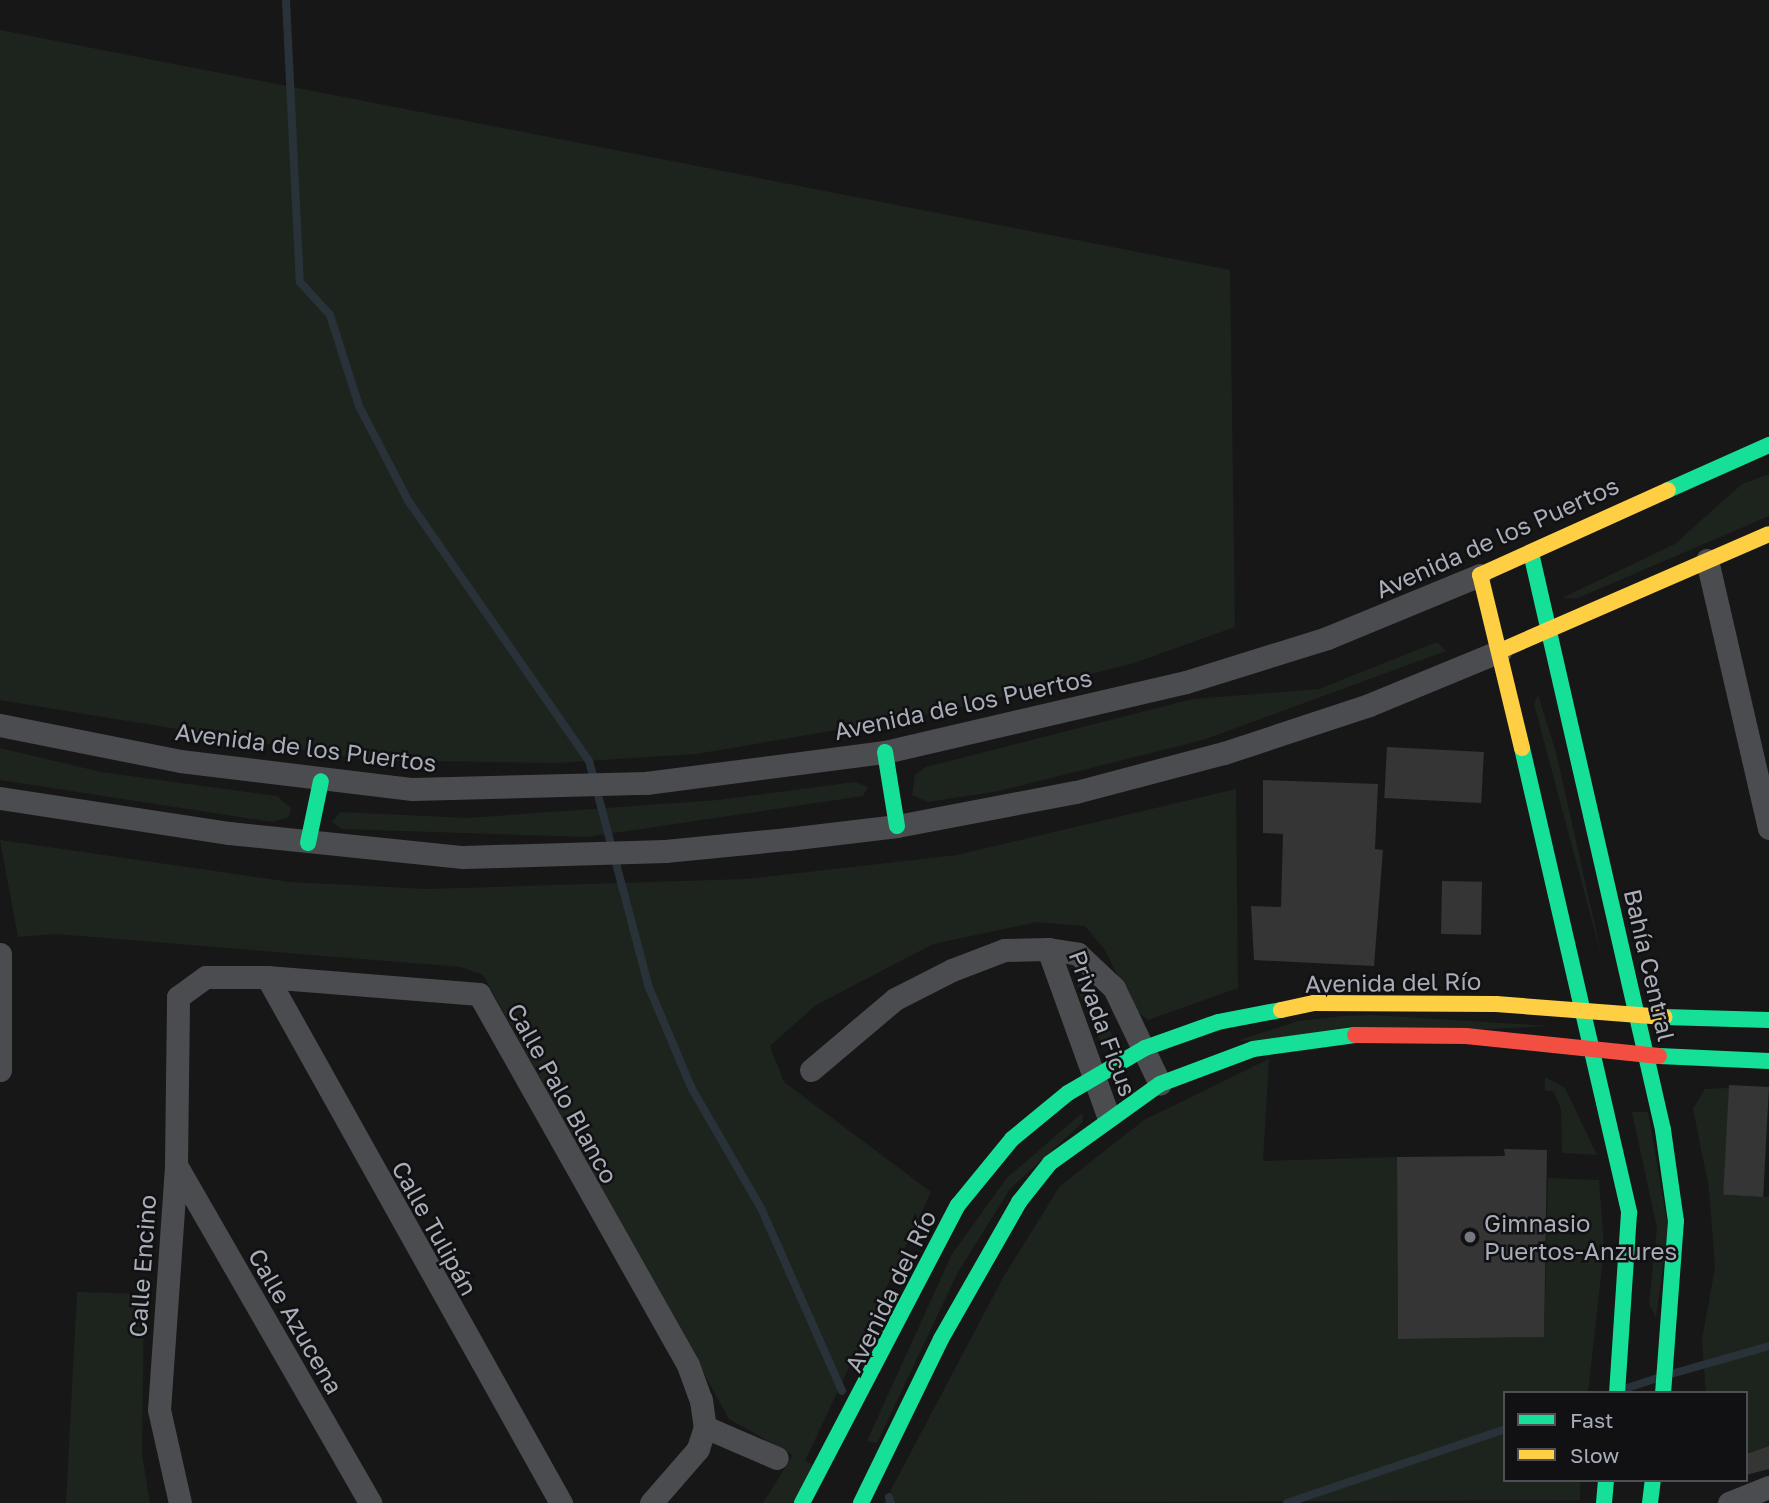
<!DOCTYPE html>
<meta charset="utf-8">
<style>
body{margin:0}
#map{position:relative;width:1769px;height:1503px;overflow:hidden;background:#171717;font-family:"Golos Text",sans-serif}
div>[style]{position:absolute}
.green>*{inset:0;background:#1d241e}
.stream>*{height:8px;margin:-4px;padding:0 4px;transform-origin:4px;border-radius:4px;background:#2a3239}
.building>*{inset:0;background:#353536;transform-origin:0 0}
.street>*{height:23px;margin:-11.5px;padding:0 11.5px;transform-origin:11.5px;border-radius:11.5px;background:#4b4c50}
.fast>*{height:16px;margin:-8px;padding:0 8px;transform-origin:8px;border-radius:8px;background:#16e098}
.slow>*{height:16px;margin:-8px;padding:0 8px;transform-origin:8px;border-radius:8px;background:#ffcf43}
.jam>*{height:16px;margin:-8px;padding:0 8px;transform-origin:8px;border-radius:8px;background:#f24e42}
.dots>*{width:19px;height:19px;translate:-50% -50%;box-sizing:border-box;border:4px solid #111113;border-radius:50%}
span{translate:-50% -50%;white-space:nowrap;text-align:center;line-height:1.15;-webkit-text-stroke:5px #111113;paint-order:stroke}
.street-label{font-size:24px;color:#a8adb8}
.poi-label{font-size:24px;color:#a8adb8}
.left{translate:0 -50%;text-align:left}
.legend{position:absolute;left:1503px;top:1391px;width:245px;height:91px;box-sizing:border-box;background:#111113;border:2px solid #4d4f55;margin:0;padding:9px 12px;list-style:none;font-size:21px;color:#a8adb8}
.legend li{display:flex;align-items:center;gap:14px;height:35px}
.legend b{width:35px;border:2px solid #4d4f55}
</style>
<div id="map">
<div class="green">
<i style="clip-path:polygon(0 30px,1230px 270px,1235px 627px,1134px 663px,942px 712px,696px 754px,556px 763px,365px 760px,0 700px)"></i>
<i style="clip-path:polygon(1769px 474px,1769px 516px,1578px 598px,1562px 598px,1675px 544px,1742px 484px)"></i>
<i style="clip-path:polygon(1437px 642px,1446px 651px,1203px 740px,999px 791px,928px 802px,912px 795px,915px 775px,926px 767px,1193px 699px,1319px 689px)"></i>
<i style="clip-path:polygon(1538px 695px,1556px 752px,1603px 962px,1534px 704px)"></i>
<i style="clip-path:polygon(0 748px,101px 772px,277px 796px,291px 808px,289px 817px,273px 822px,0 780px)"></i>
<i style="clip-path:polygon(855px 782px,868px 787px,863px 796px,587px 837px,342px 829px,332px 822px,340px 812px,467px 818px,718px 800px)"></i>
<i style="clip-path:polygon(1236px 789px,1238px 988px,1148px 1020px,1134px 1009px,1105px 950px,1085px 926px,1037px 922px,933px 944px,816px 1005px,770px 1046px,784px 1082px,931px 1192px,805px 1461px,817px 1467px,796px 1503px,763px 1503px,793px 1455px,729px 1419px,483px 975px,461px 967px,56px 934px,18px 937px,0 840px,290px 882px,426px 889px,746px 879px,957px 855px)"></i>
<i style="clip-path:polygon(1075px 982px,1088px 985px,1114px 1040px,1102px 1043px,1094px 1032px)"></i>
<i style="clip-path:polygon(1343px 1016px,1372px 1015px,1551px 1026px,1237px 1041px,1298px 1021px)"></i>
<i style="clip-path:polygon(1269px 1059px,1263px 1161px,1397px 1157px,1398px 1339px,1544px 1337px,1548px 1178px,1599px 1180px,1604px 1247px,1588px 1393px,1505px 1393px,1505px 1480px,1580px 1480px,1580px 1500px,884px 1503px,1004px 1276px,1060px 1186px,1144px 1120px)"></i>
<i style="clip-path:polygon(1545px 1077px,1565px 1088px,1597px 1155px,1562px 1153px,1561px 1109px,1554px 1092px,1545px 1090px)"></i>
<i style="clip-path:polygon(1729px 1088px,1725px 1195px,1769px 1197px,1769px 1446px,1748px 1453px,1746px 1393px,1706px 1393px,1702px 1339px,1715px 1268px,1709px 1188px,1693px 1109px,1705px 1089px)"></i>
<i style="clip-path:polygon(1632px 1112px,1648px 1112px,1668px 1227px,1656px 1318px,1649px 1303px,1657px 1228px)"></i>
<i style="clip-path:polygon(1082px 1113px,1083px 1122px,1010px 1189px,958px 1272px,877px 1443px,867px 1441px,952px 1254px,1007px 1178px)"></i>
<i style="clip-path:polygon(77px 1292px,144px 1294px,142px 1454px,150px 1503px,66px 1503px)"></i>
</div>
<div class="stream">
<i style="left:286px;top:0;width:282px;rotate:87.2deg"></i>
<i style="left:300px;top:282px;width:45px;rotate:47.7deg"></i>
<i style="left:330px;top:315px;width:96px;rotate:72.3deg"></i>
<i style="left:359px;top:406px;width:108px;rotate:62.5deg"></i>
<i style="left:409px;top:502px;width:315px;rotate:55.2deg"></i>
<i style="left:589px;top:761px;width:232px;rotate:75.2deg"></i>
<i style="left:648px;top:985px;width:113px;rotate:67.1deg"></i>
<i style="left:692px;top:1089px;width:138px;rotate:59.9deg"></i>
<i style="left:761px;top:1208px;width:200px;rotate:66.1deg"></i>
<i style="left:1671px;top:1374px;width:102px;rotate:-15.9deg"></i>
<i style="left:1624px;top:1389px;width:33px;rotate:-18deg"></i>
<i style="left:889px;top:1497px;width:6px;rotate:72deg"></i>
<i style="left:1287px;top:1503px;width:230px;rotate:-18.7deg"></i>
</div>
<div class="building">
<i style="left:1387px;top:747px;width:97px;height:51px;rotate:3deg"></i>
<i style="clip-path:polygon(1263px 780px,1378px 784px,1375px 849px,1383px 850px,1374px 966px,1254px 960px,1251px 906px,1281px 907px,1283px 834px,1263px 833px)"></i>
<i style="left:1442px;top:881px;width:40px;height:53px;rotate:1deg"></i>
<i style="left:1729px;top:1085px;width:40px;height:110px;rotate:3deg"></i>
<i style="clip-path:polygon(1504px 1149px,1547px 1150px,1544px 1337px,1398px 1339px,1397px 1157px,1505px 1156px)"></i>
<i style="clip-path:polygon(1769px 1446px,1769px 1469px,1746px 1475px,1746px 1454px)"></i>
</div>
<div class="street">
<i style="left:1707px;top:560px;width:275px;rotate:77deg"></i>
<i style="left:0;top:725px;width:184px;rotate:11.3deg"></i>
<i style="left:180px;top:761px;width:234px;rotate:6.9deg"></i>
<i style="left:412px;top:789px;width:234px;rotate:-1.5deg"></i>
<i style="left:646px;top:783px;width:241px;rotate:-7.4deg"></i>
<i style="left:885px;top:752px;width:309px;rotate:-13.1deg"></i>
<i style="left:1186px;top:682px;width:148px;rotate:-17.3deg"></i>
<i style="left:1327px;top:638px;width:165px;rotate:-22.4deg"></i>
<i style="left:0;top:798px;width:232px;rotate:8.7deg"></i>
<i style="left:229px;top:833px;width:235px;rotate:5.9deg"></i>
<i style="left:463px;top:857px;width:202px;rotate:-1.7deg"></i>
<i style="left:665px;top:851px;width:124px;rotate:-5.6deg"></i>
<i style="left:788px;top:839px;width:110px;rotate:-6.8deg"></i>
<i style="left:897px;top:826px;width:182px;rotate:-10.8deg"></i>
<i style="left:1076px;top:792px;width:153px;rotate:-14.8deg"></i>
<i style="left:1224px;top:753px;width:153px;rotate:-18.3deg"></i>
<i style="left:1369px;top:705px;width:142px;rotate:-22.4deg"></i>
<i style="left:1048px;top:949px;width:177px;rotate:70.2deg"></i>
<i style="left:0;top:954px;width:116px;rotate:90deg"></i>
<i style="left:267px;top:977px;width:603px;rotate:60.8deg"></i>
<i style="left:811px;top:1070px;width:110px;rotate:-40.2deg"></i>
<i style="left:895px;top:999px;width:64px;rotate:-27deg"></i>
<i style="left:952px;top:970px;width:56px;rotate:-21deg"></i>
<i style="left:1004px;top:950px;width:44px;rotate:-1.3deg"></i>
<i style="left:1048px;top:949px;width:30px;rotate:9deg"></i>
<i style="left:1078px;top:954px;width:50px;rotate:43.4deg"></i>
<i style="left:1114px;top:988px;width:106px;rotate:64.4deg"></i>
<i style="left:176px;top:1165px;width:390px;rotate:60.1deg"></i>
<i style="left:705px;top:1427px;width:78px;rotate:23.3deg"></i>
<i style="left:180px;top:1503px;width:95px;rotate:-102.7deg"></i>
<i style="left:159px;top:1410px;width:246px;rotate:-86deg"></i>
<i style="left:176px;top:1165px;width:168px;rotate:-89.3deg"></i>
<i style="left:178px;top:997px;width:34px;rotate:-36deg"></i>
<i style="left:206px;top:977px;width:61px"></i>
<i style="left:267px;top:977px;width:213px;rotate:4.6deg"></i>
<i style="left:479px;top:994px;width:426px;rotate:60.6deg"></i>
<i style="left:688px;top:1365px;width:37px;rotate:70deg"></i>
<i style="left:701px;top:1400px;width:27px;rotate:82deg"></i>
<i style="left:705px;top:1427px;width:23px;rotate:108deg"></i>
<i style="left:698px;top:1449px;width:72px;rotate:131deg"></i>
<i style="left:1729px;top:1503px;width:43px;rotate:-21.8deg"></i>
</div>
<div class="fast">
<i style="left:1668px;top:490px;width:111px;rotate:-24deg"></i>
<i style="left:1531px;top:553px;width:592px;rotate:77.11deg"></i>
<i style="left:1663px;top:1130px;width:92px;rotate:81.9deg"></i>
<i style="left:1676px;top:1221px;width:172px;rotate:94.3deg"></i>
<i style="left:1522px;top:748px;width:477px;rotate:77deg"></i>
<i style="left:1629px;top:1213px;width:180px;rotate:93.8deg"></i>
<i style="left:885px;top:752px;width:75px;rotate:80.8deg"></i>
<i style="left:308px;top:843px;width:63px;rotate:-78.2deg"></i>
<i style="left:1664px;top:1017px;width:105px;rotate:1.6deg"></i>
<i style="left:1659px;top:1056px;width:110px;rotate:2.6deg"></i>
<i style="left:802px;top:1503px;width:336px;rotate:-62.4deg"></i>
<i style="left:958px;top:1205px;width:85px;rotate:-50.7deg"></i>
<i style="left:1012px;top:1139px;width:72px;rotate:-39.4deg"></i>
<i style="left:1068px;top:1093px;width:89px;rotate:-30.3deg"></i>
<i style="left:1145px;top:1048px;width:77px;rotate:-19.6deg"></i>
<i style="left:1218px;top:1022px;width:64px;rotate:-10.8deg"></i>
<i style="left:861px;top:1503px;width:182px;rotate:-64deg"></i>
<i style="left:941px;top:1339px;width:158px;rotate:-60.3deg"></i>
<i style="left:1019px;top:1202px;width:50px;rotate:-51.5deg"></i>
<i style="left:1050px;top:1163px;width:135px;rotate:-35.7deg"></i>
<i style="left:1160px;top:1084px;width:99px;rotate:-20.6deg"></i>
<i style="left:1253px;top:1049px;width:103px;rotate:-7.8deg"></i>
<i style="left:1604px;top:1503px;width:23px;rotate:-85deg"></i>
<i style="left:1650px;top:1503px;width:23px;rotate:-83deg"></i>
</div>
<div class="slow">
<i style="left:1500px;top:651px;width:293px;rotate:-23.5deg"></i>
<i style="left:1522px;top:748px;width:178px;rotate:-103.6deg"></i>
<i style="left:1480px;top:575px;width:206px;rotate:-24.3deg"></i>
<i style="left:1281px;top:1010px;width:34px;rotate:-12deg"></i>
<i style="left:1314px;top:1003px;width:182px;rotate:0.3deg"></i>
<i style="left:1496px;top:1004px;width:169px;rotate:4.4deg"></i>
</div>
<div class="jam">
<i style="left:1355px;top:1035px;width:111px;rotate:0.5deg"></i>
<i style="left:1466px;top:1036px;width:194px;rotate:5.9deg"></i>
</div>
<div class="dots">
<i style="left:1470px;top:1237px;background:#757880"></i>
</div>
<div class="street-label">
<span style="left:1497px;top:537px;rotate:-24deg">Avenida de los Puertos</span>
<span style="left:963px;top:704px;rotate:-12deg">Avenida de los Puertos</span>
<span style="left:306px;top:747px;rotate:7deg">Avenida de los Puertos</span>
<span style="left:1650px;top:965px;rotate:77deg">Bahía Central</span>
<span style="left:1393px;top:982px;rotate:-1deg">Avenida del Río</span>
<span style="left:1103px;top:1023px;rotate:70deg">Privada Ficus</span>
<span style="left:563px;top:1093px;rotate:61deg">Calle Palo Blanco</span>
<span style="left:435px;top:1228px;rotate:61deg">Calle Tulipán</span>
<span style="left:142px;top:1266px;rotate:-86deg">Calle Encino</span>
<span style="left:890px;top:1291px;rotate:-64deg">Avenida del Río</span>
<span style="left:296px;top:1321px;rotate:60deg">Calle Azucena</span>
</div>
<div class="poi-label">
<span class="left" style="left:1484px;top:1237px">Gimnasio<br>Puertos-Anzures</span>
</div>
<ul class="legend">
<li><b style="height:9px;background:#16e098"></b>Fast</li>
<li><b style="height:9px;background:#ffcf43"></b>Slow</li>
</ul>
</div>
